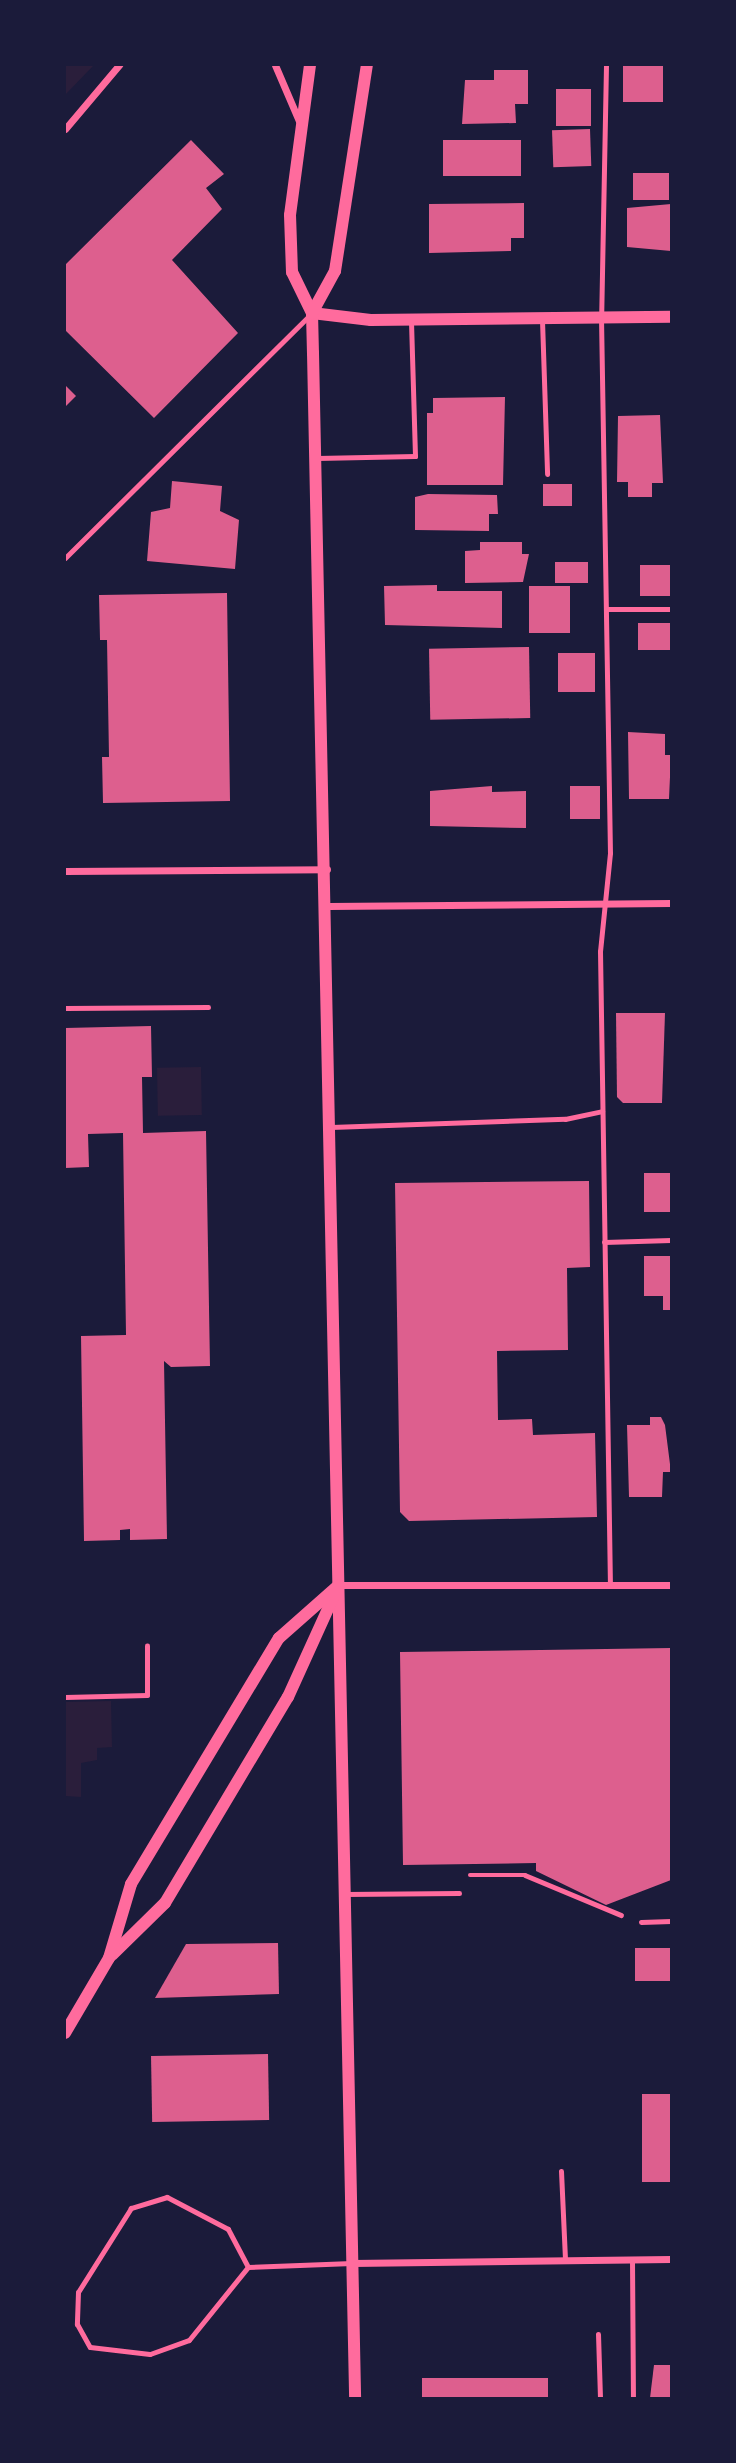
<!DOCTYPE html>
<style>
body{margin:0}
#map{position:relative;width:736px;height:2463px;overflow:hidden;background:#1b1b3a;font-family:"Varela Round",sans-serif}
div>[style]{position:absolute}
.green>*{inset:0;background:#2a1e3b;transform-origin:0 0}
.building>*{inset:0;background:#dd5f8e;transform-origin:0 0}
.path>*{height:4.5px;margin:-2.25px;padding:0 2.25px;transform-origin:2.25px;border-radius:2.25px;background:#ff6b9d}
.service>*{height:5px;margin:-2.5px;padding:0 2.5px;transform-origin:2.5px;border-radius:2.5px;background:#ff6b9d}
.minor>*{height:7px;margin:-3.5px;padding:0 3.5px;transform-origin:3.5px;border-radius:3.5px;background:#ff6b9d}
.tertiary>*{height:12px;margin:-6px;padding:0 6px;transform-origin:6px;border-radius:6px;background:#ff6b9d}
span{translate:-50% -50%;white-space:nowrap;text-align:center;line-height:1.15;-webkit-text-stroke:5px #1b1b3a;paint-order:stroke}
.frame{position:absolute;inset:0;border:66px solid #1b1b3a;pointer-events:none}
</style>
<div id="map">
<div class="green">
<i style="clip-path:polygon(65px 65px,94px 65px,65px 95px)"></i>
<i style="left:201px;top:1067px;width:48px;height:44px;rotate:89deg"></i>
<i style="clip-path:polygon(111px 1701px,112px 1747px,97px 1748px,97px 1760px,81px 1763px,81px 1797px,65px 1796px,65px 1702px)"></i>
</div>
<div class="building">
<i style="left:623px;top:65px;width:40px;height:37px"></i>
<i style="clip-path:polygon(494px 70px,528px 70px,528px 104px,515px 104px,516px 123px,462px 124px,465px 80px,494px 80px)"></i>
<i style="left:556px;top:89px;width:35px;height:37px"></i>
<i style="left:590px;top:129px;width:37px;height:38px;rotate:88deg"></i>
<i style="clip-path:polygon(191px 140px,224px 174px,206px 188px,222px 209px,172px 260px,238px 333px,154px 418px,65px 330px,65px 265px)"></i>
<i style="left:521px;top:140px;width:36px;height:78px;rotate:90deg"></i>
<i style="left:633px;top:173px;width:36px;height:27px"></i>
<i style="clip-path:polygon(524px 203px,524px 238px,511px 238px,511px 251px,429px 253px,429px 204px)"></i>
<i style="clip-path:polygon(671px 204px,671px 251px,627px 247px,627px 208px)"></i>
<i style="clip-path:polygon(65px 385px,76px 396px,65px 407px)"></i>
<i style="clip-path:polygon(505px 397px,503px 485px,427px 485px,427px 413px,433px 413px,433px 398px)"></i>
<i style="clip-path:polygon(660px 415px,663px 483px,652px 483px,652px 497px,628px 497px,628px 482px,617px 482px,618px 416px)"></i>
<i style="clip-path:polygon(172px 481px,222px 486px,220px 511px,239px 520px,235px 569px,147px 561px,151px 512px,170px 508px)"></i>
<i style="left:543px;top:484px;width:29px;height:22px"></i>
<i style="clip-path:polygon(428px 494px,497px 495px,498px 514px,489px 514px,489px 531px,415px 530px,415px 497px)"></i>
<i style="clip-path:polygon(480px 542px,522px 542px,522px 554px,529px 554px,523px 582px,465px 583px,465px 551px,480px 550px)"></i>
<i style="left:555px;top:562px;width:33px;height:21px"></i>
<i style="left:640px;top:565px;width:31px;height:31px"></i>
<i style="clip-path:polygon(437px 585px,437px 591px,502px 591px,502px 628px,385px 625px,384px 586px)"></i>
<i style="left:529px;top:586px;width:41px;height:47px"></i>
<i style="clip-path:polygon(227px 593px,230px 801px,103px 803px,102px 757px,109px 757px,107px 640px,100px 640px,99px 595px)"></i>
<i style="left:638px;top:623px;width:33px;height:27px"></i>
<i style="left:529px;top:647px;width:71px;height:100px;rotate:89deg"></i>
<i style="left:558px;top:653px;width:37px;height:39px"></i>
<i style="clip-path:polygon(628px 732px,665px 734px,665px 755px,671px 755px,669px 799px,629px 799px)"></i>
<i style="clip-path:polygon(492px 786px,492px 792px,526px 791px,526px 828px,430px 826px,430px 791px)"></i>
<i style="left:570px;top:786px;width:30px;height:33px"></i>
<i style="clip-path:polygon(616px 1013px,665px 1013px,662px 1103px,623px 1103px,617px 1097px)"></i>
<i style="clip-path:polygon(151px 1026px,152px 1077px,142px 1077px,143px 1133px,206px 1131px,210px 1366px,171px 1367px,164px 1361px,167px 1539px,130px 1540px,130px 1529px,120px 1530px,120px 1540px,84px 1541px,81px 1336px,126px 1335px,123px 1133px,88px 1134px,89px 1167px,65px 1168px,65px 1028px)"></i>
<i style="left:644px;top:1173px;width:27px;height:39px"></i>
<i style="clip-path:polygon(589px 1181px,590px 1267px,567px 1268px,568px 1350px,497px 1351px,498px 1420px,532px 1419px,533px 1435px,595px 1433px,597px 1517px,409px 1521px,400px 1512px,395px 1183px)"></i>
<i style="clip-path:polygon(644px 1256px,671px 1256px,671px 1310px,663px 1310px,663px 1296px,644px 1296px)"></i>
<i style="clip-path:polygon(650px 1417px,661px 1417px,665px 1425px,671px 1472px,663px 1472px,662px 1497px,629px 1497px,627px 1425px,650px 1425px)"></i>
<i style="clip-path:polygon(671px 1648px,671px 1880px,606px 1905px,536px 1871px,536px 1863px,403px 1865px,400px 1652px)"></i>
<i style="clip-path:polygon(278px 1943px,279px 1994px,155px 1998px,186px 1944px)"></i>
<i style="left:635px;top:1948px;width:36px;height:33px"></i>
<i style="left:268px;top:2054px;width:66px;height:117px;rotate:89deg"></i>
<i style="left:671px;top:2094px;width:88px;height:29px;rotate:90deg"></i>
<i style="clip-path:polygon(654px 2365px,671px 2365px,671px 2398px,650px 2398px)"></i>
<i style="left:548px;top:2378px;width:20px;height:126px;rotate:90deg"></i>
</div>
<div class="path">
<i style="left:65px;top:1697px;width:82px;rotate:-1.4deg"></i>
<i style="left:147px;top:1695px;width:49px;rotate:-90deg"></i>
<i style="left:470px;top:1875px;width:55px"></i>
<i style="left:525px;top:1875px;width:104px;rotate:22.6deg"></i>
</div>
<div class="service">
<i style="left:606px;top:65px;width:252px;rotate:91.1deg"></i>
<i style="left:601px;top:317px;width:536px;rotate:89.04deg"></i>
<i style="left:610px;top:853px;width:99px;rotate:95.8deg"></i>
<i style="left:600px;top:951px;width:634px;rotate:89.1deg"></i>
<i style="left:542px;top:320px;width:154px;rotate:88.1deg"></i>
<i style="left:317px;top:458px;width:98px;rotate:-1.2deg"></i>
<i style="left:415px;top:456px;width:136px;rotate:-91.7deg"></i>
<i style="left:65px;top:558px;width:345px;rotate:-44.8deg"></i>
<i style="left:607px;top:609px;width:64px"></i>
<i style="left:65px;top:1008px;width:143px;rotate:-0.4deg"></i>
<i style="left:331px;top:1127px;width:234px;rotate:-2deg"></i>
<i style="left:565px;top:1119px;width:38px;rotate:-12deg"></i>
<i style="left:604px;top:1242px;width:67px;rotate:-1.7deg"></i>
<i style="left:345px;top:1894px;width:114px;rotate:-0.5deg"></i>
<i style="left:641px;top:1922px;width:30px;rotate:-2deg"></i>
<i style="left:561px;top:2171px;width:88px;rotate:87.4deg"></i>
<i style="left:632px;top:2260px;width:138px;rotate:89.6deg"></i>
<i style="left:248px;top:2267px;width:43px;rotate:-117.8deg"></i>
<i style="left:228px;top:2229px;width:69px;rotate:-152.3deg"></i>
<i style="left:167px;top:2197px;width:38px;rotate:163deg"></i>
<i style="left:131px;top:2208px;width:99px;rotate:122.2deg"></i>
<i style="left:78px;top:2292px;width:32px;rotate:92deg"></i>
<i style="left:77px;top:2324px;width:26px;rotate:61deg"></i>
<i style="left:90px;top:2347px;width:60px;rotate:6.7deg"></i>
<i style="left:150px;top:2354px;width:41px;rotate:-19.7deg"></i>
<i style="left:189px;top:2340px;width:94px;rotate:-51.1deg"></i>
<i style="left:248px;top:2267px;width:104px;rotate:-2.2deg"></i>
<i style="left:598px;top:2334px;width:64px;rotate:88.2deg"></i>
</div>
<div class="minor">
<i style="left:275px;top:65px;width:61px;rotate:66.8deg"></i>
<i style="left:65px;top:129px;width:84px;rotate:-49.8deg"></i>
<i style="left:65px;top:871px;width:262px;rotate:-0.4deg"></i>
<i style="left:328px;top:906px;width:343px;rotate:-0.5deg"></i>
<i style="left:339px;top:1585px;width:332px"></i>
<i style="left:352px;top:2263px;width:319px;rotate:-0.7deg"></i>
</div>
<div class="tertiary">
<i style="left:310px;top:65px;width:151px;rotate:97.6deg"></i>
<i style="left:290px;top:215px;width:57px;rotate:88deg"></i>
<i style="left:292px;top:272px;width:46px;rotate:64deg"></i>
<i style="left:312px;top:313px;width:40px;rotate:88.6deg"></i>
<i style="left:313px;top:353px;width:2045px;rotate:88.82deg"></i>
<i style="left:312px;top:313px;width:59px;rotate:6.8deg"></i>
<i style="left:371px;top:320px;width:300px;rotate:-0.6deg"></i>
<i style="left:312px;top:313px;width:48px;rotate:-61.3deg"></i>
<i style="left:335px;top:271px;width:208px;rotate:-81.2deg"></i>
<i style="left:112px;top:1955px;width:74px;rotate:-44.5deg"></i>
<i style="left:165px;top:1903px;width:240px;rotate:-59.2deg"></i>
<i style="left:288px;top:1697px;width:119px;rotate:-65.6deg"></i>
<i style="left:65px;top:2033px;width:87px;rotate:-59.6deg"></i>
<i style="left:109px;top:1958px;width:77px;rotate:-73.4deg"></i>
<i style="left:131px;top:1884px;width:287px;rotate:-59deg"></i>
<i style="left:279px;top:1638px;width:80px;rotate:-41.5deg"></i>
</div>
<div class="frame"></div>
</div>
